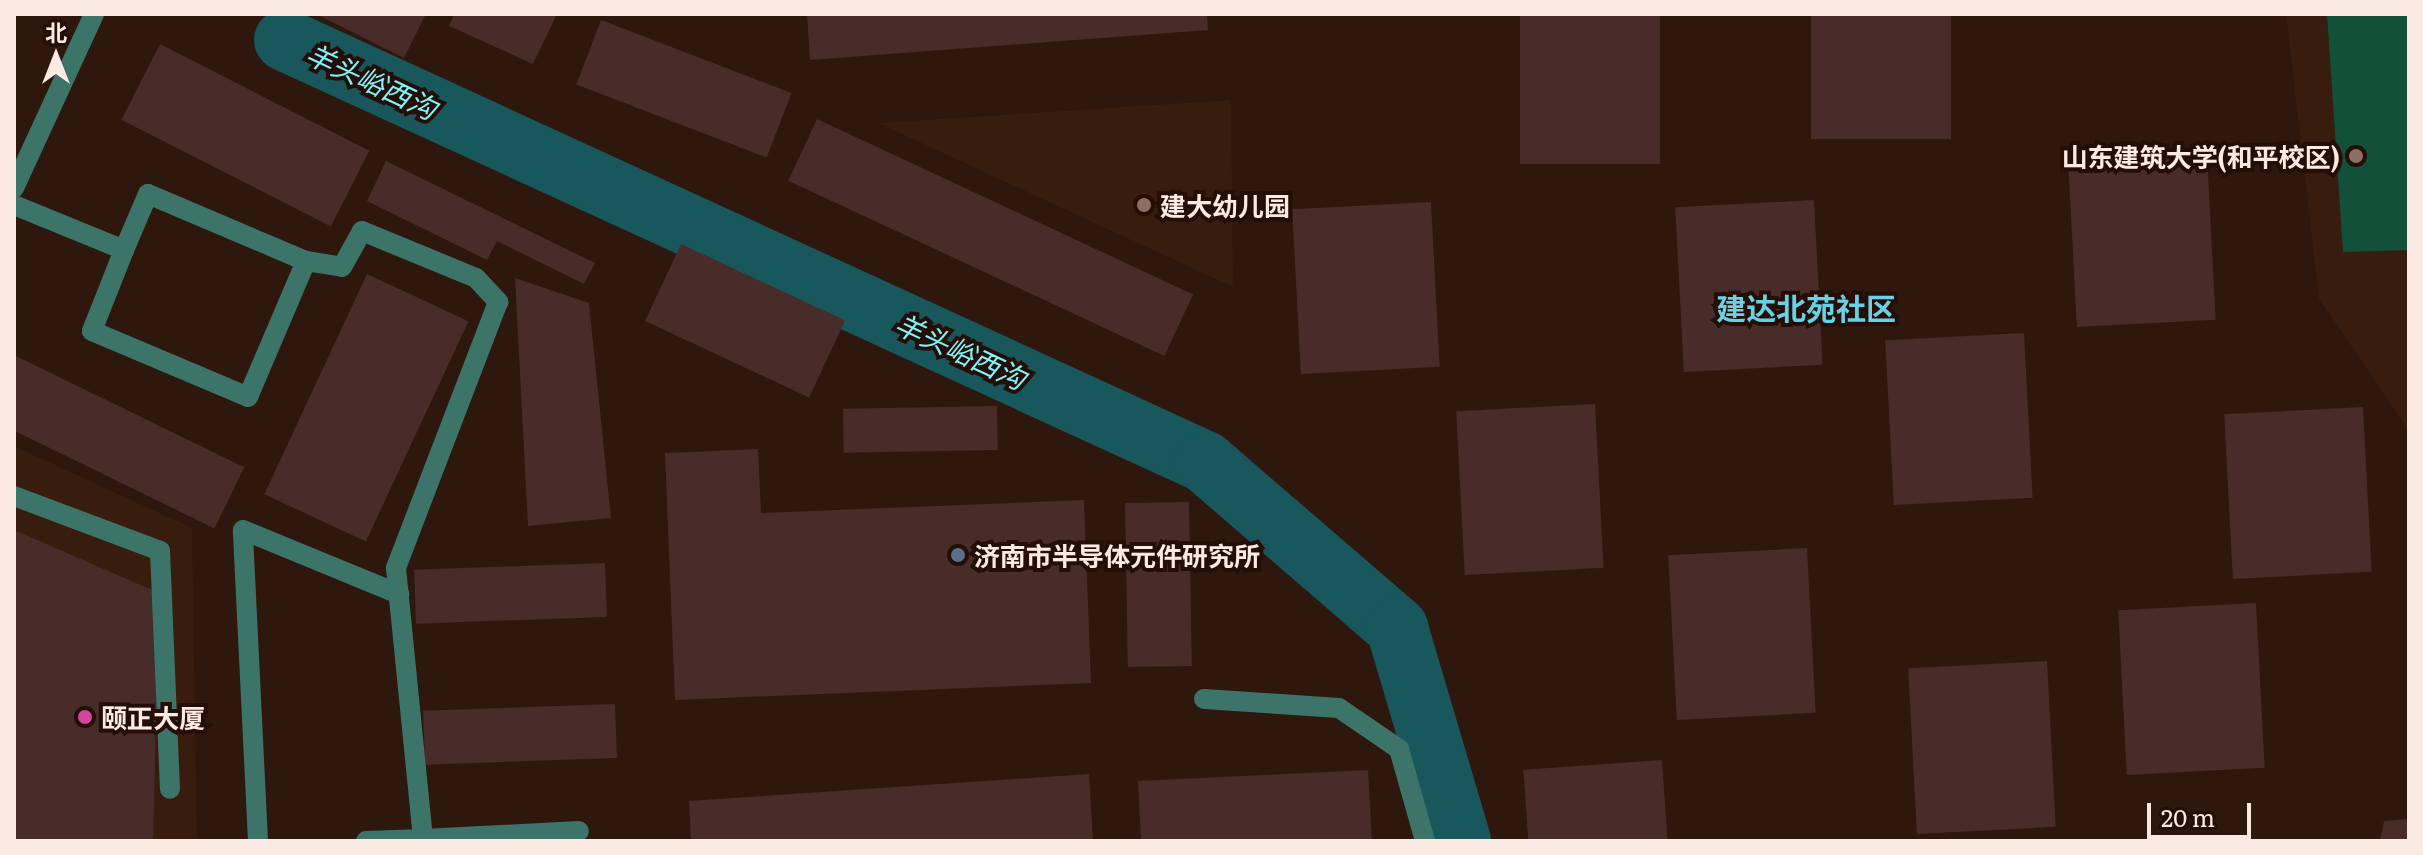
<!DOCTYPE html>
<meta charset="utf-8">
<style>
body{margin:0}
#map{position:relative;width:2423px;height:855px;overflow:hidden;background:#2e170d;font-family:Literata,"Noto Sans SC",serif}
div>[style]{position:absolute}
.built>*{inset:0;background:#381c0e}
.green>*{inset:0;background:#12503a}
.river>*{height:62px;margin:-31px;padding:0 31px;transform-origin:31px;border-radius:31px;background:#18575b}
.building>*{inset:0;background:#472c2a;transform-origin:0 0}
.minor>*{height:20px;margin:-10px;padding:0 10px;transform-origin:10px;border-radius:10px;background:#3c7469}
.tertiary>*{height:20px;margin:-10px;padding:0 10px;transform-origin:10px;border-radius:10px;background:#3c7469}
.dots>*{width:22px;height:22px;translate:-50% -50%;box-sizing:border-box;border:4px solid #240e05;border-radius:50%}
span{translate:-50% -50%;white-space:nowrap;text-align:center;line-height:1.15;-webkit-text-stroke:8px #240e05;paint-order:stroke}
.poi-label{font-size:26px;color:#faeae3;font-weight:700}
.right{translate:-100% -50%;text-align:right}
.left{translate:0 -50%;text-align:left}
.water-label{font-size:28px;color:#7ef4fc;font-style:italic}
.quarter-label{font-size:30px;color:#6ad0e6;font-weight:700}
.frame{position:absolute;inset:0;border:16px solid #faeae3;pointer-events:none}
.north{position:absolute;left:16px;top:16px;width:80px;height:80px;-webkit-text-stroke:6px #240e05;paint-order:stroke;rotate:0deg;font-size:22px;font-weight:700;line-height:32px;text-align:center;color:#faeae3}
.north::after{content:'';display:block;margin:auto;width:28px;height:36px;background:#faeae3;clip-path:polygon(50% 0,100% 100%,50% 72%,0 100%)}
.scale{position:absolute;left:2147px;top:803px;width:104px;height:36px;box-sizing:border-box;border:4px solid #faeae3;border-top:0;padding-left:10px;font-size:24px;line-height:28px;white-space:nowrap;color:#faeae3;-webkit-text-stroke:6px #240e05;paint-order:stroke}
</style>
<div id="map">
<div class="built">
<i style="clip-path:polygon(2286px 14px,2409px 14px,2409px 431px,2319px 299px)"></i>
<i style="clip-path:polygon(1231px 100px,1233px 287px,878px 123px)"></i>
<i style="clip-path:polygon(14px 446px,192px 528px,197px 841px,14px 841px)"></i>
</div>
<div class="green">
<i style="clip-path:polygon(2327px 14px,2409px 14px,2409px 250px,2343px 252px)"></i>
</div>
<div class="river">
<i style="left:285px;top:40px;width:1012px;rotate:24.64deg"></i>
<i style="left:1205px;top:462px;width:254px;rotate:40.8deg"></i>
<i style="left:1397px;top:628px;width:222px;rotate:73.5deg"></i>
</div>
<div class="building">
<i style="clip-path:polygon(316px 14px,426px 14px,404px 58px)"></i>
<i style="clip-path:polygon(454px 14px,557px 14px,533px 64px,449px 26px)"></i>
<i style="clip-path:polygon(807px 14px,1207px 14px,1208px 30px,810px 60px)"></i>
<i style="left:1520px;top:14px;width:140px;height:150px"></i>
<i style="left:1811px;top:14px;width:140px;height:125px"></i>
<i style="left:601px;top:20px;width:204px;height:69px;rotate:21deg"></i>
<i style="left:160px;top:44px;width:235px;height:85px;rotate:27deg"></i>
<i style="left:817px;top:119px;width:415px;height:68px;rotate:25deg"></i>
<i style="left:2207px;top:155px;width:165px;height:139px;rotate:87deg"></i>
<i style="clip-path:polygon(386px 161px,595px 263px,584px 284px,497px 241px,487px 260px,367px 201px)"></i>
<i style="left:1814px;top:200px;width:165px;height:139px;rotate:87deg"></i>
<i style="left:1431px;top:202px;width:165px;height:139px;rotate:87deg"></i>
<i style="left:681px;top:244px;width:181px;height:85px;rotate:25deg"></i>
<i style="left:367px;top:274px;width:112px;height:243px;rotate:25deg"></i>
<i style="clip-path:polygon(515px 278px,589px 303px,611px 518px,528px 526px)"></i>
<i style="left:2024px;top:333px;width:165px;height:139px;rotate:87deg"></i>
<i style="left:16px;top:356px;width:254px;height:68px;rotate:26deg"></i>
<i style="left:1595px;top:404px;width:164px;height:139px;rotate:87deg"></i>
<i style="left:997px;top:406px;width:44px;height:154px;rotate:89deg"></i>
<i style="left:2363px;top:407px;width:165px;height:139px;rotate:87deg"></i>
<i style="clip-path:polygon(758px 449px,761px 513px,1084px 500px,1091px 683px,675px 700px,665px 453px)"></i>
<i style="left:1189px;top:502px;width:164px;height:64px;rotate:89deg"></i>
<i style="clip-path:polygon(14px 530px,159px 593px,153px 841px,14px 841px)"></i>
<i style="left:1807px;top:548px;width:165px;height:139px;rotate:87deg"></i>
<i style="left:605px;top:563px;width:54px;height:191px;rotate:88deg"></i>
<i style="left:2256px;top:603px;width:165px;height:138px;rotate:87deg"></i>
<i style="left:2047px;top:661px;width:166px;height:139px;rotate:87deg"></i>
<i style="left:615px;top:704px;width:54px;height:192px;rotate:88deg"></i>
<i style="left:1662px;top:760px;width:81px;height:139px;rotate:86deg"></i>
<i style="clip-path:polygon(1368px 770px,1372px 841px,1141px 841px,1138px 781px)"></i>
<i style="clip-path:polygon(1089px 774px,1093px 841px,691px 841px,689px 801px)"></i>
<i style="clip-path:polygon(2409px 819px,2409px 841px,2380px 841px,2384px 821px)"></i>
</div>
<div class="minor">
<i style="left:14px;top:205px;width:119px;rotate:22.2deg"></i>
<i style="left:124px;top:250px;width:61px;rotate:-66.8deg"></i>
<i style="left:148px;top:194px;width:172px;rotate:23deg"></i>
<i style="left:306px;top:261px;width:36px;rotate:9deg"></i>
<i style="left:342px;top:267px;width:41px;rotate:-60.9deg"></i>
<i style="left:362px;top:231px;width:123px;rotate:22.4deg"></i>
<i style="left:476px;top:278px;width:33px;rotate:47deg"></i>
<i style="left:498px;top:302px;width:285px;rotate:111deg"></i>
<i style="left:396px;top:568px;width:272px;rotate:84.3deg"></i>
<i style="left:423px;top:839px;width:156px;rotate:-2.9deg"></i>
<i style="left:124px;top:250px;width:87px;rotate:111.6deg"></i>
<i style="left:92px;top:331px;width:169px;rotate:22.9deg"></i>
<i style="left:248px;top:397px;width:148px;rotate:-66.9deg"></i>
<i style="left:14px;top:496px;width:156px;rotate:20.6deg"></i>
<i style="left:160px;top:551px;width:238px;rotate:87.6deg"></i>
<i style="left:1204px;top:699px;width:135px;rotate:3.8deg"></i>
<i style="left:1339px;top:708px;width:73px;rotate:34.3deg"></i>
<i style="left:1399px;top:749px;width:96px;rotate:74.2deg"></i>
<i style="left:258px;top:841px;width:311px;rotate:-92.8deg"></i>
<i style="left:243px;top:530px;width:169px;rotate:22.3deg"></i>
<i style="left:366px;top:841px;width:57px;rotate:-2deg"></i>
</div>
<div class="tertiary">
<i style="left:14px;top:188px;width:192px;rotate:-65.3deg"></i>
</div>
<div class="dots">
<i style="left:2356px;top:156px;background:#8d6e63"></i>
<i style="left:1144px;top:205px;background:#8d6e63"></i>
<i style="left:958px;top:555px;background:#5c6f8a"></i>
<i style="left:85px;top:717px;background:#d1479c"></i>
</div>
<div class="poi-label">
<span class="right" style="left:2340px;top:156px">山东建筑大学(和平校区)</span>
<span class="left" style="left:1160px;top:205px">建大幼儿园</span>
<span class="left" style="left:974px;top:555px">济南市半导体元件研究所</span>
<span class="left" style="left:101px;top:717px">颐正大厦</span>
</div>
<div class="water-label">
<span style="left:372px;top:80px;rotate:25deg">羊头峪西沟</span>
<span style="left:961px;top:350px;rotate:25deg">羊头峪西沟</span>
</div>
<div class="quarter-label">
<span style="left:1806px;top:307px">建达北苑社区</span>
</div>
<div class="frame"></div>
<div class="north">北</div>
<div class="scale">20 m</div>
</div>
